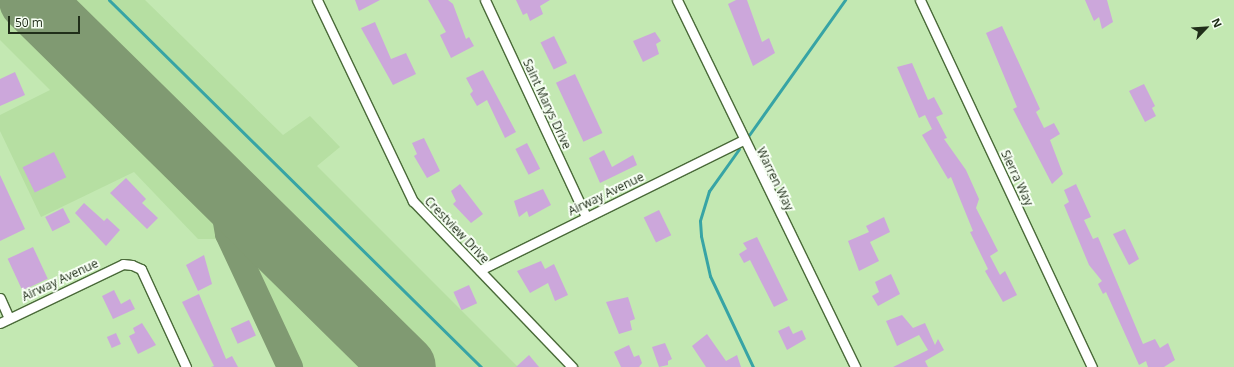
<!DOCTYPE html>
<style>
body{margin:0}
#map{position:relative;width:1234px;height:367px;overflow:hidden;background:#c3e8b2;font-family:"Open Sans",sans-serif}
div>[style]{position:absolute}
.built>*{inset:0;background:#b6dfa2}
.stream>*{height:3px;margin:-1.5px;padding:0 1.5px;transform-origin:1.5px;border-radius:1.5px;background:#37a4a5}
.taxiway>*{height:26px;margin:-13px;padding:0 13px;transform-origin:13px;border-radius:13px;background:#809a72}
.runway>*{height:64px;margin:-32px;padding:0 32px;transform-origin:32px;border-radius:32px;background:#809a72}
.building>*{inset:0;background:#cca7db;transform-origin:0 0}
.roads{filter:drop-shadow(1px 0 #4a6a39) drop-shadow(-1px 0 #4a6a39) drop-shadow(0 1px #4a6a39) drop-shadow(0 -1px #4a6a39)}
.street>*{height:9px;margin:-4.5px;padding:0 4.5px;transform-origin:4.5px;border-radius:4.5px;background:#fff}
span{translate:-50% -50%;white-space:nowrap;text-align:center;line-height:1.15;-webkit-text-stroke:4px #f7fff4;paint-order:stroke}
.street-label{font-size:12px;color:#202e19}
.north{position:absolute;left:1186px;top:8px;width:40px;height:40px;-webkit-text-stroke:3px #f7fff4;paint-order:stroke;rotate:65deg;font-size:11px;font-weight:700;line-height:16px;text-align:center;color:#202e19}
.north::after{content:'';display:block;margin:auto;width:14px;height:18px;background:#202e19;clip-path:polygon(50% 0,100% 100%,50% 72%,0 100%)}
.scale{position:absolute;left:8px;top:16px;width:72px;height:18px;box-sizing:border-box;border:2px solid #202e19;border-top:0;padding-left:5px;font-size:12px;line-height:14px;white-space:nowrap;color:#202e19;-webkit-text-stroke:3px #f7fff4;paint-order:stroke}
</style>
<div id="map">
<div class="built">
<i style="clip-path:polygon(0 0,145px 0,283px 135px,310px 116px,340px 147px,317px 166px,518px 367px,285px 367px,226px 239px,198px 239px,134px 172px,41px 217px,0 131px,0 115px,50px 90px,0 40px)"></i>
</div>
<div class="stream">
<i style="left:109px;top:0;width:523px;rotate:44.61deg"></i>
<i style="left:749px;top:135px;width:166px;rotate:-54.6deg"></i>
<i style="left:739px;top:149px;width:52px;rotate:125.5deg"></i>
<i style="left:709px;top:191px;width:31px;rotate:107deg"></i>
<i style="left:700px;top:221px;width:15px;rotate:86deg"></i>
<i style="left:701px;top:236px;width:41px;rotate:77.3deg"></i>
<i style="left:710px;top:276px;width:101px;rotate:64.7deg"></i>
</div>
<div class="taxiway">
<i style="left:234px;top:200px;width:15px;rotate:132deg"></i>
<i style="left:224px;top:211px;width:23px;rotate:80deg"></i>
<i style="left:228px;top:234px;width:147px;rotate:65deg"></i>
</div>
<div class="runway">
<i style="left:31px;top:0;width:523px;rotate:44.54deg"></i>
</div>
<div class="building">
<i style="clip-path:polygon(355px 0,380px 0,359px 11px)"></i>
<i style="clip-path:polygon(428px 0,448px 0,453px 4px,466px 39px,469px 37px,474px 46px,451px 58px,440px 35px,446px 32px)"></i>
<i style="clip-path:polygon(516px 0,550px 0,540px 6px,543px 14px,530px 21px,527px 13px,523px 15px)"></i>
<i style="clip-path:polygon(736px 0,747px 0,762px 42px,769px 38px,775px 53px,753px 66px,728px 4px)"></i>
<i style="clip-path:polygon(1085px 0,1107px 0,1113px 22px,1102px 29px,1099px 17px,1094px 21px)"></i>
<i style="clip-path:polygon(375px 22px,391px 59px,406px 53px,416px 74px,393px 85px,361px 28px)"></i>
<i style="clip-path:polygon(1002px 26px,1040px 109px,1036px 112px,1044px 128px,1054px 123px,1060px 134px,1050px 140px,1063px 174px,1052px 184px,1013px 109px,1017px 107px,986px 33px)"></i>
<i style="clip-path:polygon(655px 32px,661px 41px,656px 44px,659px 54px,643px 62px,633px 41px)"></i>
<i style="left:554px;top:36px;width:30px;height:15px;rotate:64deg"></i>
<i style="clip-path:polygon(912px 63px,928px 100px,934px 97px,943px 114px,936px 117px,947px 138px,944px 139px,966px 170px,979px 199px,976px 208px,998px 251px,990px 256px,1000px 275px,1005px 271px,1017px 295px,1003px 302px,985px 271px,988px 269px,970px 232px,973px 231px,951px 177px,948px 179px,922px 135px,932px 129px,925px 115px,919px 118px,897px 67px)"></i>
<i style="clip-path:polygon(483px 70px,516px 132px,505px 138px,487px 100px,477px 106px,470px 94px,473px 91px,466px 78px)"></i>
<i style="clip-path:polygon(15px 72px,25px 95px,0 106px,0 79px)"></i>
<i style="left:575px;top:74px;width:65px;height:21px;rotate:65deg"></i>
<i style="clip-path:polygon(1144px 84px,1155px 106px,1152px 108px,1156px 116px,1145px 122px,1129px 91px)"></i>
<i style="clip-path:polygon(424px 138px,440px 171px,427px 178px,414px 156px,417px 154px,412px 143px)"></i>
<i style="left:527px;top:143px;width:29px;height:13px;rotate:63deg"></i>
<i style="clip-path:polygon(604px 150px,612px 167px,633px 155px,637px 165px,600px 183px,589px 158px)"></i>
<i style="left:54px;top:152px;width:28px;height:35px;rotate:64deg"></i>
<i style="clip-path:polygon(0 175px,25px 229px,0 241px)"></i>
<i style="clip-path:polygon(126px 178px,146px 199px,142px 203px,158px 218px,147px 229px,110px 193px)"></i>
<i style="clip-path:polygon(460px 184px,483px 214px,471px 223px,453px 204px,456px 201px,451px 191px)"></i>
<i style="clip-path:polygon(1076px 184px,1091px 217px,1084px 220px,1093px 239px,1098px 237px,1143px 344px,1155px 339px,1160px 348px,1168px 343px,1175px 360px,1164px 367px,1148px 367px,1146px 361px,1139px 365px,1106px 292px,1103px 294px,1098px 284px,1102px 281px,1089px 265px,1064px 205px,1069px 202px,1064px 190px)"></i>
<i style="clip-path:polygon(543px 189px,551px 205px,529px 217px,527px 211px,519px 217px,514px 201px)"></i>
<i style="clip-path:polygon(84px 203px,104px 221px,107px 218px,120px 230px,106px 246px,75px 213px)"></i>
<i style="left:63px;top:208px;width:16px;height:20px;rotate:63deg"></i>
<i style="left:659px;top:210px;width:28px;height:17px;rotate:64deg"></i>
<i style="clip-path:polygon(884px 217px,890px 232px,870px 242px,879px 261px,859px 271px,848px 241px,869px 232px,866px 226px)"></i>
<i style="clip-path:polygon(1125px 229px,1139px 259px,1129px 265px,1113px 234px)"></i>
<i style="clip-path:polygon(757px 237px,788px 300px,774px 307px,750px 260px,744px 263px,739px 254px,747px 249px,743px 243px)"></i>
<i style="left:33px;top:247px;width:35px;height:28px;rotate:65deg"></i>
<i style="clip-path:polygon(204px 255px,212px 284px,198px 291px,186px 265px)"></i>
<i style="clip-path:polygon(541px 261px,545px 269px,554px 264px,568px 295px,555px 301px,548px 283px,530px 293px,517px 271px)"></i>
<i style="clip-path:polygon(891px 274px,900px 294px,878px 306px,872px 296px,879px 292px,875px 282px)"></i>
<i style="left:469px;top:285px;width:20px;height:17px;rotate:66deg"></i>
<i style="clip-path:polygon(114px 290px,121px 304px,130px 299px,135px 309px,113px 319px,102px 296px)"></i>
<i style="clip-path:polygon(199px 294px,226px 359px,232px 356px,238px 367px,211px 367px,214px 366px,182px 302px)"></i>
<i style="clip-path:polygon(628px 297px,635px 319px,630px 321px,632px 330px,619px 334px,606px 302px)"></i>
<i style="clip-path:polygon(902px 315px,913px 328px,925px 323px,935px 345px,938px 339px,944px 350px,925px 361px,928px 367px,893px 367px,928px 350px,919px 335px,897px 346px,886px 321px)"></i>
<i style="left:249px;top:320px;width:17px;height:20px;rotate:66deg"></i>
<i style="clip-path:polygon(142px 323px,156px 345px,138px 354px,129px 336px,135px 333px,133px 328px)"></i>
<i style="clip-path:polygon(789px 326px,793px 334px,802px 330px,806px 339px,787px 350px,778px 331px)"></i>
<i style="left:116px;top:333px;width:12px;height:10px;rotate:66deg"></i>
<i style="clip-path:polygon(707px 334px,726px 361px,737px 355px,741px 367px,706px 367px,692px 346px)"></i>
<i style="clip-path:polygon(665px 343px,672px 359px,668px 361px,668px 365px,659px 367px,652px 347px)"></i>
<i style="clip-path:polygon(629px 345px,634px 357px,639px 355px,642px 363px,639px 367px,621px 367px,614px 352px)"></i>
<i style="clip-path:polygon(529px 355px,539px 367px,516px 367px)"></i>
</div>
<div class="roads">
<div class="street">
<i style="left:317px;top:0;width:223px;rotate:64.5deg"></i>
<i style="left:413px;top:201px;width:230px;rotate:46.2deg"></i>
<i style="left:485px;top:0;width:239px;rotate:65deg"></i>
<i style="left:677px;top:0;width:408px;rotate:64.1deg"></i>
<i style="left:920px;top:0;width:405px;rotate:64.9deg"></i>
<i style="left:480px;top:270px;width:293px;rotate:-26.3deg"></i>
<i style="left:0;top:298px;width:22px;rotate:66deg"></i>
<i style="left:0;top:323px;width:136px;rotate:-25.6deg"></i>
<i style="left:123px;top:264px;width:9px;rotate:6deg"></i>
<i style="left:132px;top:265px;width:10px;rotate:24deg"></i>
<i style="left:141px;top:269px;width:108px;rotate:65.3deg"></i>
</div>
</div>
<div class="street-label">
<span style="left:547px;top:104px;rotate:65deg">Saint Marys Drive</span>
<span style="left:1017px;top:178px;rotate:65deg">Sierra Way</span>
<span style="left:775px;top:179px;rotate:64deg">Warren Way</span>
<span style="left:606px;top:194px;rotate:-26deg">Airway Avenue</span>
<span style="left:457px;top:230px;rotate:46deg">Crestview Drive</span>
<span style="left:60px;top:280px;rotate:-25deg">Airway Avenue</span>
</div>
<div class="north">N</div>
<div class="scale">50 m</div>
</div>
